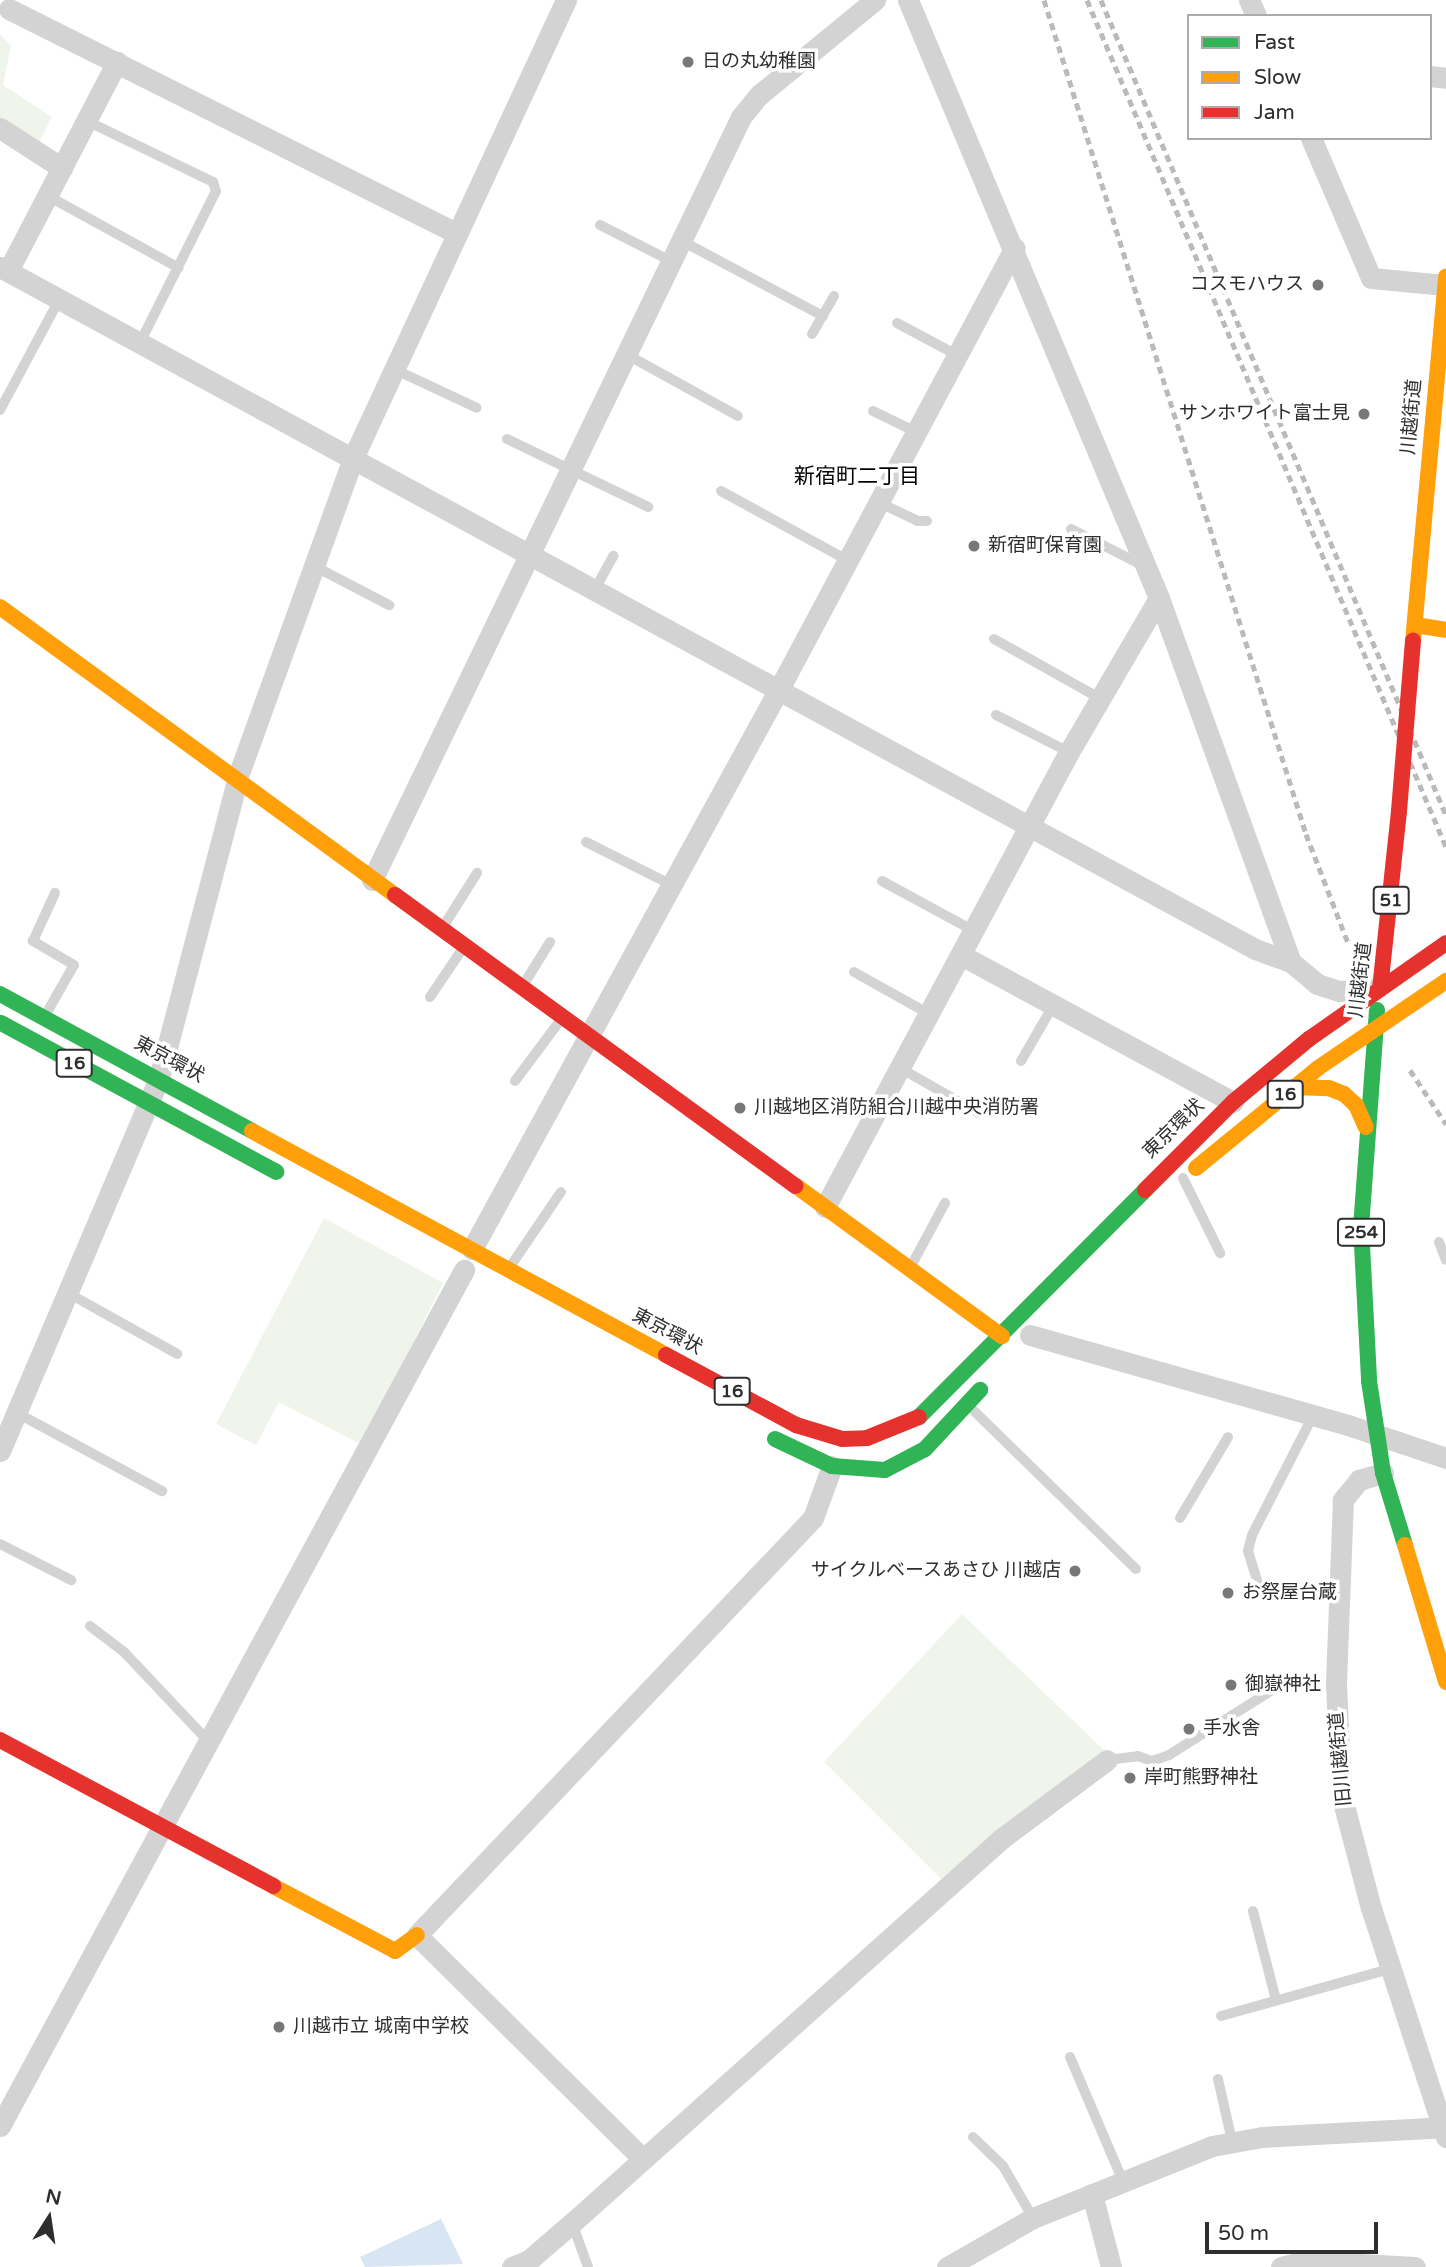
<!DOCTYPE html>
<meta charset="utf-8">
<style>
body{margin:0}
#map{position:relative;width:1446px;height:2267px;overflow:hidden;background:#fff;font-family:"Varela Round","Noto Sans JP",sans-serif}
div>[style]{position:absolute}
.green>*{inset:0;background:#f0f5eb}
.water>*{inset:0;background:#d7e6f2}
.lane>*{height:10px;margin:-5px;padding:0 5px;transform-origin:5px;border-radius:5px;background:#d3d3d3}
.street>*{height:21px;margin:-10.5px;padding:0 10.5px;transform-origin:10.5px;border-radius:10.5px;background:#d3d3d3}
.fast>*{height:16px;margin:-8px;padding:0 8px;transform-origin:8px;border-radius:8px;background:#30b455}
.slow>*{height:16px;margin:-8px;padding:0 8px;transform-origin:8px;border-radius:8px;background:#ff9f0a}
.jam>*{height:16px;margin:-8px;padding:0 8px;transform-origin:8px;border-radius:8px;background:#e5322d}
.rail>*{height:5px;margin-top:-2.5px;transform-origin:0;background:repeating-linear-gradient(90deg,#bababa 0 7px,transparent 0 12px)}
.jam-bridge>*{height:16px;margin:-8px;padding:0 8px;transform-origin:8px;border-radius:8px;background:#e5322d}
.dots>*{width:19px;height:19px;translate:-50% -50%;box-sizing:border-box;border:4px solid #fff;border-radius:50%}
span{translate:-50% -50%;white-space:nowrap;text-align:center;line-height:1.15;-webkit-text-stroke:7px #fff;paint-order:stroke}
.shield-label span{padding:2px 5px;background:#fff;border:2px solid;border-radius:5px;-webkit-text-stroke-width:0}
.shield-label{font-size:18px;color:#2e2e2e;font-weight:700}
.poi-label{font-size:19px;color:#2e2e2e}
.left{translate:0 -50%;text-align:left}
.right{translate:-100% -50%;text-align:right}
.street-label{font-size:19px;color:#2e2e2e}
.neighbourhood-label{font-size:21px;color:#000}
.legend{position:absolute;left:1187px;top:14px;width:245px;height:126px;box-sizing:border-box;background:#fff;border:2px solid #ababab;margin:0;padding:9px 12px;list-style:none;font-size:21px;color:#2e2e2e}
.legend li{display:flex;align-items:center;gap:14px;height:35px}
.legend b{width:35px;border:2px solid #ababab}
.north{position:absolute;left:14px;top:2183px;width:70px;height:70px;-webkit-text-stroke:5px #fff;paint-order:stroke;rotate:12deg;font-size:19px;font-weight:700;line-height:28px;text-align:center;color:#2e2e2e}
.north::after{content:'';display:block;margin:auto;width:24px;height:32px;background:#2e2e2e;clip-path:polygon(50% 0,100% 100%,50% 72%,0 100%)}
.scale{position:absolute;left:1205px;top:2222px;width:173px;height:32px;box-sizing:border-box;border:4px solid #2e2e2e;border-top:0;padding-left:9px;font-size:21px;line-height:24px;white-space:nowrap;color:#2e2e2e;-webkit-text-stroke:5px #fff;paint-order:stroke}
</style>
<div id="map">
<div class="green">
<i style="clip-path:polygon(0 34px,11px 46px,3px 85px,52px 117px,38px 145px,0 121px)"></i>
<i style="clip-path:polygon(324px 1218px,443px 1283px,362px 1445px,279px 1402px,256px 1445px,216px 1424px)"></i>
<i style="clip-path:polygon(962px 1614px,1104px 1750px,996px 1833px,944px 1882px,824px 1762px)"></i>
</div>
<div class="water">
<i style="clip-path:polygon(441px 2219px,463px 2264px,365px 2267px,360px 2257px)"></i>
</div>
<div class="lane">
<i style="left:87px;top:121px;width:140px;rotate:25.8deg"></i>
<i style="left:213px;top:182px;width:9px;rotate:72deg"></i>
<i style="left:216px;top:191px;width:172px;rotate:116.6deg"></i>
<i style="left:48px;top:196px;width:149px;rotate:28.8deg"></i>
<i style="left:600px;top:225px;width:77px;rotate:26.9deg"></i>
<i style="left:680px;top:240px;width:162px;rotate:28deg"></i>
<i style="left:897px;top:323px;width:68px;rotate:28.1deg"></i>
<i style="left:812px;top:334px;width:44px;rotate:-59.9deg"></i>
<i style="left:624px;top:353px;width:130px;rotate:28.9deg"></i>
<i style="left:396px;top:370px;width:89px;rotate:25.1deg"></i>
<i style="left:0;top:410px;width:125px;rotate:-61.8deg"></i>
<i style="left:873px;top:411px;width:48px;rotate:26deg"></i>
<i style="left:507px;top:439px;width:157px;rotate:25.7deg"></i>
<i style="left:721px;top:491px;width:144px;rotate:28.7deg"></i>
<i style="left:878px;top:502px;width:44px;rotate:25.4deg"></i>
<i style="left:918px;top:521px;width:9px"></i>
<i style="left:1071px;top:529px;width:82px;rotate:26.9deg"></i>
<i style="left:314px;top:566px;width:85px;rotate:27.5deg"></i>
<i style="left:595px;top:589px;width:38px;rotate:-61deg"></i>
<i style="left:994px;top:639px;width:123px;rotate:29.3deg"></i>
<i style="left:996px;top:715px;width:82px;rotate:26.9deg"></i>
<i style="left:586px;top:842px;width:96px;rotate:26.6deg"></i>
<i style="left:882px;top:881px;width:105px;rotate:28.5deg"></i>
<i style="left:443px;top:927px;width:64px;rotate:-57.8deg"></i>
<i style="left:854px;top:972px;width:86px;rotate:29.2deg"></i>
<i style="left:522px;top:987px;width:53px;rotate:-58.1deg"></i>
<i style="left:430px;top:997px;width:59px;rotate:-56deg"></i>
<i style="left:46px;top:1014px;width:56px;rotate:-60.3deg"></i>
<i style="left:74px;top:965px;width:48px;rotate:-149.7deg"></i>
<i style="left:33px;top:941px;width:53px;rotate:-65.4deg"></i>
<i style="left:1021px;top:1061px;width:66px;rotate:-59.9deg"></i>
<i style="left:900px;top:1068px;width:91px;rotate:29.7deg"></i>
<i style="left:515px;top:1081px;width:79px;rotate:-53.3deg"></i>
<i style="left:1183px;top:1178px;width:84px;rotate:63.7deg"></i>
<i style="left:1439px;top:1242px;width:19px;rotate:69deg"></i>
<i style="left:512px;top:1264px;width:87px;rotate:-55.8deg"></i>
<i style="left:910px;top:1268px;width:74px;rotate:-61.7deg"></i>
<i style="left:68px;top:1293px;width:125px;rotate:29.2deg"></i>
<i style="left:972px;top:1409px;width:229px;rotate:44.3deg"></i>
<i style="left:17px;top:1413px;width:165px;rotate:28.3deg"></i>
<i style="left:1180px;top:1518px;width:94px;rotate:-59.3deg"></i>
<i style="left:0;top:1544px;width:80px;rotate:26.9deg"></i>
<i style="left:1261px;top:1593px;width:44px;rotate:-107.2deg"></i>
<i style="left:1248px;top:1551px;width:16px;rotate:-76deg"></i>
<i style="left:1252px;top:1535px;width:134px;rotate:-62.9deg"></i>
<i style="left:90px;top:1626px;width:43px;rotate:37.4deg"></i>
<i style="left:124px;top:1652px;width:124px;rotate:46.6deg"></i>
<i style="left:1107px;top:1760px;width:31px;rotate:-7deg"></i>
<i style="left:1138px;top:1756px;width:15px;rotate:20deg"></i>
<i style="left:1152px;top:1761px;width:18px;rotate:-19deg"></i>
<i style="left:1169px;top:1755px;width:131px;rotate:-32.2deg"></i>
<i style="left:1253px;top:1911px;width:92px;rotate:75.5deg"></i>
<i style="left:1221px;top:2016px;width:179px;rotate:-15.6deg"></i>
<i style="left:1070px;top:2057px;width:135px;rotate:66.9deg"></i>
<i style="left:1218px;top:2079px;width:64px;rotate:77.3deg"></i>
<i style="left:973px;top:2137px;width:42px;rotate:44deg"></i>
<i style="left:1003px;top:2166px;width:60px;rotate:60deg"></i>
<i style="left:572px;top:2223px;width:47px;rotate:70deg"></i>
</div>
<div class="street">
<i style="left:908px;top:0;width:649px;rotate:67.23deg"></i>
<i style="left:1159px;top:598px;width:387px;rotate:70.1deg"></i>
<i style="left:1249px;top:0;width:17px;rotate:66deg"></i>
<i style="left:9px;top:9px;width:500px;rotate:26.6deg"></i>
<i style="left:1430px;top:76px;width:16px;rotate:7deg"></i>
<i style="left:0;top:128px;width:74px;rotate:32.8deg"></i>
<i style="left:1311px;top:138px;width:152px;rotate:66.8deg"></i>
<i style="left:1371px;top:278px;width:74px;rotate:5.4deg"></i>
<i style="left:0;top:267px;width:1428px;rotate:28.52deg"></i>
<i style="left:1255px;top:949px;width:38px;rotate:20deg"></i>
<i style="left:1291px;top:962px;width:34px;rotate:40deg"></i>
<i style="left:1317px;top:984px;width:23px;rotate:18deg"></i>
<i style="left:1339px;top:991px;width:35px;rotate:-3deg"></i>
<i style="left:8px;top:271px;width:236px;rotate:-62.5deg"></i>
<i style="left:372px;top:880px;width:848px;rotate:-64.19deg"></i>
<i style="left:741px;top:117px;width:28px;rotate:-51deg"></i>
<i style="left:759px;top:95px;width:150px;rotate:-39.3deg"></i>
<i style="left:961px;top:955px;width:309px;rotate:28.4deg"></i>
<i style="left:825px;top:1207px;width:516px;rotate:-61.8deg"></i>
<i style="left:1069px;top:752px;width:178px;rotate:-59.7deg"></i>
<i style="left:472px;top:1249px;width:639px;rotate:-61.27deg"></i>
<i style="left:779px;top:689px;width:500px;rotate:-61.9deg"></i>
<i style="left:1030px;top:1335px;width:330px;rotate:15.8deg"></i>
<i style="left:1348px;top:1425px;width:103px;rotate:18.6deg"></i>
<i style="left:0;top:1451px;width:405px;rotate:-66.9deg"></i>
<i style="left:159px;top:1078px;width:312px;rotate:-75.3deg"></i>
<i style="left:238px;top:776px;width:338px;rotate:-70.1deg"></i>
<i style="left:353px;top:458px;width:505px;rotate:-65.06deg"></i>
<i style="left:1383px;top:1473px;width:25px;rotate:164deg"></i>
<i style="left:1359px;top:1480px;width:26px;rotate:129deg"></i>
<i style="left:1343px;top:1500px;width:184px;rotate:92.2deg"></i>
<i style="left:1336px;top:1684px;width:110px;rotate:87.4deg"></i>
<i style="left:1341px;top:1794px;width:118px;rotate:75.3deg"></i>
<i style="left:1371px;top:1908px;width:241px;rotate:71.9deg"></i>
<i style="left:0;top:2126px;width:974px;rotate:-61.54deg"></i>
<i style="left:641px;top:2157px;width:315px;rotate:-135.3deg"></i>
<i style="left:417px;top:1935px;width:575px;rotate:-46.48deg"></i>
<i style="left:813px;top:1518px;width:55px;rotate:-69.9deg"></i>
<i style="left:1092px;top:2194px;width:75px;rotate:75.4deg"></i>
<i style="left:512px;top:2267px;width:18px;rotate:-22deg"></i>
<i style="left:529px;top:2260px;width:57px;rotate:-40.7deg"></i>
<i style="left:572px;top:2223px;width:576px;rotate:-41.83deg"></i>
<i style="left:1001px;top:1839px;width:132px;rotate:-36.7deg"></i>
<i style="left:947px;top:2267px;width:99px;rotate:-29.7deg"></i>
<i style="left:1033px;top:2218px;width:193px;rotate:-21.9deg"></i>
<i style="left:1212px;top:2146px;width:51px;rotate:-10.2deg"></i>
<i style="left:1262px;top:2137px;width:182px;rotate:-3.1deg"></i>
<i style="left:1281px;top:2267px;width:25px;rotate:-14deg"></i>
<i style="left:1305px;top:2261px;width:110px;rotate:3.1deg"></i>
</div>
<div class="fast">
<i style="left:0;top:994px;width:287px;rotate:28.5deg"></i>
<i style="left:1377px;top:1010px;width:217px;rotate:94.2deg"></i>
<i style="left:1361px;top:1226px;width:155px;rotate:87deg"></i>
<i style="left:1369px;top:1381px;width:93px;rotate:81.3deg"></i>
<i style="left:1383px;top:1473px;width:75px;rotate:73deg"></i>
<i style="left:1px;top:1023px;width:313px;rotate:28.4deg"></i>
<i style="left:919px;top:1417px;width:320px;rotate:-45.1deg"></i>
<i style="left:775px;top:1439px;width:63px;rotate:25.3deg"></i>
<i style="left:832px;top:1466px;width:53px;rotate:4.3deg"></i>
<i style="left:885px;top:1470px;width:45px;rotate:-27.7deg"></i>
<i style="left:925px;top:1449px;width:81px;rotate:-47deg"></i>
</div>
<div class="slow">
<i style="left:0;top:607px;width:489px;rotate:36.1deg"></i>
<i style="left:1415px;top:625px;width:31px;rotate:9deg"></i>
<i style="left:1413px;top:641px;width:366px;rotate:-84.8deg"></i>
<i style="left:1294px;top:1087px;width:35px;rotate:2deg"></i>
<i style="left:1329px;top:1088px;width:16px;rotate:22deg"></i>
<i style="left:1344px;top:1094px;width:16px;rotate:43deg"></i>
<i style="left:1356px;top:1105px;width:24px;rotate:66deg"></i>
<i style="left:252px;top:1131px;width:471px;rotate:28.4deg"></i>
<i style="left:1196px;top:1168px;width:158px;rotate:-39.3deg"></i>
<i style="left:1318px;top:1068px;width:155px;rotate:-34.2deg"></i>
<i style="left:796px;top:1186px;width:255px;rotate:36.1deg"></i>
<i style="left:1405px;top:1545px;width:143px;rotate:73.3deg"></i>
<i style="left:273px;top:1886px;width:138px;rotate:28deg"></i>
<i style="left:395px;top:1951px;width:27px;rotate:-36deg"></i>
</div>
<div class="jam">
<i style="left:395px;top:895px;width:495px;rotate:36deg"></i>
<i style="left:1380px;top:989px;width:179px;rotate:-83.9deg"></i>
<i style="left:1145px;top:1190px;width:124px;rotate:-45deg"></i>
<i style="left:1233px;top:1102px;width:99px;rotate:-39.7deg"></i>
<i style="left:1309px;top:1039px;width:167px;rotate:-35deg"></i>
<i style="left:666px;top:1355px;width:148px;rotate:28.3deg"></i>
<i style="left:796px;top:1425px;width:48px;rotate:16.9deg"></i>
<i style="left:842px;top:1439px;width:25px;rotate:-2deg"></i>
<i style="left:867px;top:1438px;width:56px;rotate:-22deg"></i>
<i style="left:0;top:1740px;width:310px;rotate:28.1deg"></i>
</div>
<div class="rail">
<i style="left:1044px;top:0;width:874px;rotate:72.56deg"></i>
<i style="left:1306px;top:834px;width:117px;rotate:68.9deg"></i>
<i style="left:1087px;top:0;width:920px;rotate:67.03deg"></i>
<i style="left:1101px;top:0;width:885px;rotate:67.06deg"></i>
<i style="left:1410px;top:1070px;width:65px;rotate:56.3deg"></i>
</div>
<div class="jam-bridge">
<i style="left:1399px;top:811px;width:171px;rotate:-85.3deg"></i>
</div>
<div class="dots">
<i style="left:688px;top:62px;background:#777"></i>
<i style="left:1318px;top:285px;background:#777"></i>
<i style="left:1364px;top:414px;background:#777"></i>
<i style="left:974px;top:546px;background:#777"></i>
<i style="left:740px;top:1108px;background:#777"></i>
<i style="left:1075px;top:1571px;background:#777"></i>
<i style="left:1228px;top:1593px;background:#777"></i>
<i style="left:1231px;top:1685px;background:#777"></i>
<i style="left:1189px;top:1729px;background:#777"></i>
<i style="left:1130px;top:1778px;background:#777"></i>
<i style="left:279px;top:2027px;background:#777"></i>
</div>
<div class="shield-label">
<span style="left:1391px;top:900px">51</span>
<span style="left:74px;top:1063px">16</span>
<span style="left:1285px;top:1094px">16</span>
<span style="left:1361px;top:1232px">254</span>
<span style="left:732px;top:1391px">16</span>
</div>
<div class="poi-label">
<span class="left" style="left:702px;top:62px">日の丸幼稚園</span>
<span class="right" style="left:1304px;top:285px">コスモハウス</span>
<span class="right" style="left:1350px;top:414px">サンホワイト富士見</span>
<span class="left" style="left:988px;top:546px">新宿町保育園</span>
<span class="left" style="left:754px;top:1108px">川越地区消防組合川越中央消防署</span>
<span class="right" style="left:1061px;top:1571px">サイクルベースあさひ 川越店</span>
<span class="left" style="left:1242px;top:1593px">お祭屋台蔵</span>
<span class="left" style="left:1245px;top:1685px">御嶽神社</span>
<span class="left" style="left:1203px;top:1729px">手水舎</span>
<span class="left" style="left:1144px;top:1778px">岸町熊野神社</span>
<span class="left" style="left:293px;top:2027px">川越市立 城南中学校</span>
</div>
<div class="street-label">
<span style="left:1412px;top:417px;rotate:-85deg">川越街道</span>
<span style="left:1361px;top:980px;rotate:-83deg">川越街道</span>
<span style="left:169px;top:1060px;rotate:28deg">東京環状</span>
<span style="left:1174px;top:1129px;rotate:-44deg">東京環状</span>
<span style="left:667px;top:1332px;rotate:28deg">東京環状</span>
<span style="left:1341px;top:1759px;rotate:-95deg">旧川越街道</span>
</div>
<div class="neighbourhood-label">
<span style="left:857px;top:477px">新宿町二丁目</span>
</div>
<ul class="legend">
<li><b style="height:9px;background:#30b455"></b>Fast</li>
<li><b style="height:9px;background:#ff9f0a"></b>Slow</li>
<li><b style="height:9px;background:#e5322d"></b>Jam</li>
</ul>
<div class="north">N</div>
<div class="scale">50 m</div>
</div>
